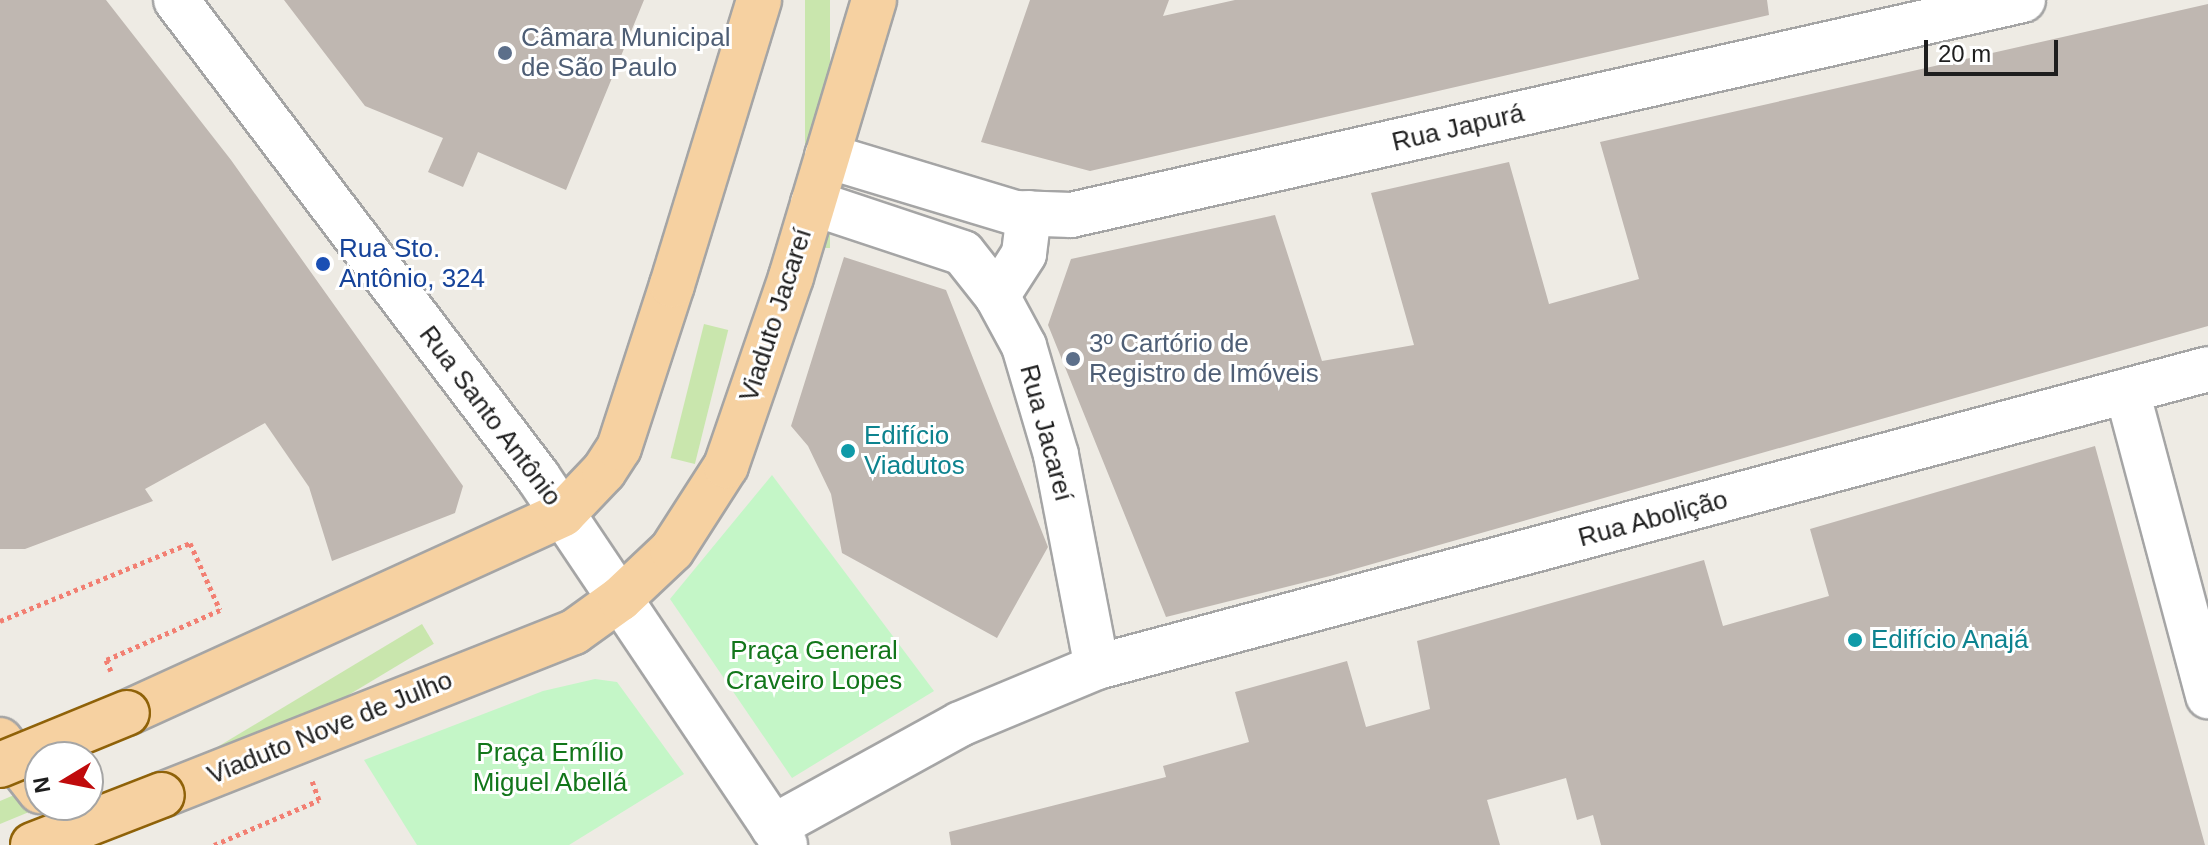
<!DOCTYPE html>
<meta charset="utf-8">
<style>
body{margin:0}
#map{position:relative;width:2208px;height:845px;overflow:hidden;background:#eeebe4;font-family:Helvetica,sans-serif}
div>[style]{position:absolute}
.grass>*{inset:0;background:#c9e6ad;transform-origin:0 0}
.park>*{inset:0;background:#c4f6c7}
.building>*{inset:0;background:#bfb7b1}
.path>*{height:5px;margin-top:-2.5px;transform-origin:0;background:repeating-linear-gradient(90deg,#f27f72 0 4px,transparent 0 8px)}
.roads{filter:drop-shadow(2px 0 #a5a5a5) drop-shadow(-2px 0 #a5a5a5) drop-shadow(0 2px #a5a5a5) drop-shadow(0 -2px #a5a5a5)}
.minor>*{height:44px;margin:-22px;padding:0 22px;transform-origin:22px;border-radius:22px;background:#fff}
.major>*{height:44px;margin:-22px;padding:0 22px;transform-origin:22px;border-radius:22px;background:#f6d1a1}
.bridges{filter:drop-shadow(2px 0 #8f6209) drop-shadow(-2px 0 #8f6209) drop-shadow(0 2px #8f6209) drop-shadow(0 -2px #8f6209)}
.major-bridge>*{height:44px;margin:-22px;padding:0 22px;transform-origin:22px;border-radius:22px;background:#f6d1a1}
.dots>*{width:22px;height:22px;translate:-50% -50%;box-sizing:border-box;border:4px solid #fff;border-radius:50%}
span{translate:-50% -50%;white-space:nowrap;text-align:center;line-height:1.15;-webkit-text-stroke:6px #fff;paint-order:stroke}
.service-label{font-size:26px;color:#4e5e75}
.left{translate:0 -50%;text-align:left}
.street-label{font-size:26px;color:#1e1e1e}
.transit-label{font-size:26px;color:#164399}
.culture-label{font-size:26px;color:#0d838f}
.park-label{font-size:26px;color:#12761a}
.north{position:absolute;left:24px;top:741px;width:80px;height:80px;box-sizing:border-box;background:#fff;border:2px solid #a5a5a5;border-radius:50%;rotate:260deg;font-size:22px;font-weight:700;line-height:32px;text-align:center;color:#1e1e1e}
.north::after{content:'';display:block;margin:auto;width:28px;height:36px;background:#c00b0c;clip-path:polygon(50% 0,100% 100%,50% 72%,0 100%)}
.scale{position:absolute;left:1924px;top:40px;width:134px;height:36px;box-sizing:border-box;border:4px solid #1e1e1e;border-top:0;padding-left:10px;font-size:24px;line-height:28px;white-space:nowrap;color:#1e1e1e;-webkit-text-stroke:6px #fff;paint-order:stroke}
</style>
<div id="map">
<div class="grass">
<i style="left:805px;top:0;width:25px;height:248px"></i>
<i style="left:704px;top:324px;width:25px;height:138px;rotate:14deg"></i>
<i style="left:422px;top:624px;width:23px;height:362px;rotate:59deg"></i>
<i style="clip-path:polygon(40px 784px,46px 805px,0 824px,0 801px)"></i>
</div>
<div class="park">
<i style="clip-path:polygon(772px 475px,934px 691px,792px 778px,670px 599px)"></i>
<i style="clip-path:polygon(595px 679px,617px 682px,684px 774px,569px 845px,417px 845px,364px 760px,543px 691px)"></i>
</div>
<div class="building">
<i style="clip-path:polygon(0 0,106px 0,231px 160px,463px 486px,455px 513px,332px 561px,309px 487px,265px 423px,145px 489px,153px 501px,25px 549px,0 549px)"></i>
<i style="clip-path:polygon(284px 0,644px 0,566px 190px,478px 152px,463px 187px,428px 172px,443px 138px,365px 106px)"></i>
<i style="clip-path:polygon(1030px 0,1169px 0,1163px 16px,1235px 0,1767px 0,1769px 15px,1090px 171px,981px 142px)"></i>
<i style="clip-path:polygon(2208px 4px,2208px 326px,1330px 576px,1166px 617px,1048px 325px,1071px 259px,1275px 215px,1322px 361px,1414px 345px,1371px 193px,1509px 162px,1549px 304px,1639px 279px,1600px 142px)"></i>
<i style="clip-path:polygon(844px 257px,946px 290px,1048px 547px,997px 638px,842px 553px,831px 494px,808px 446px,791px 426px)"></i>
<i style="clip-path:polygon(2095px 446px,2205px 845px,1601px 845px,1593px 815px,1577px 820px,1566px 778px,1487px 800px,1500px 845px,951px 845px,949px 832px,1166px 777px,1163px 766px,1249px 742px,1235px 692px,1304px 673px,1347px 661px,1366px 727px,1430px 709px,1417px 641px,1704px 560px,1723px 626px,1829px 596px,1810px 529px)"></i>
</div>
<div class="path">
<i style="left:0;top:621px;width:205px;rotate:-22.3deg"></i>
<i style="left:190px;top:543px;width:73px;rotate:65.9deg"></i>
<i style="left:220px;top:610px;width:124px;rotate:156.3deg"></i>
<i style="left:106px;top:660px;width:12px;rotate:66deg"></i>
<i style="left:214px;top:845px;width:114px;rotate:-23.2deg"></i>
<i style="left:319px;top:800px;width:20px;rotate:-110deg"></i>
</div>
<div class="roads">
<div class="minor">
<i style="left:176px;top:0;width:599px;rotate:52.8deg"></i>
<i style="left:538px;top:477px;width:443px;rotate:56.1deg"></i>
<i style="left:827px;top:156px;width:197px;rotate:16.8deg"></i>
<i style="left:1016px;top:213px;width:55px;rotate:2.1deg"></i>
<i style="left:1071px;top:215px;width:976px;rotate:-12.73deg"></i>
<i style="left:813px;top:203px;width:158px;rotate:18.4deg"></i>
<i style="left:963px;top:253px;width:55px;rotate:51.7deg"></i>
<i style="left:1029px;top:213px;width:41px;rotate:97deg"></i>
<i style="left:1024px;top:254px;width:50px;rotate:122.7deg"></i>
<i style="left:997px;top:296px;width:57px;rotate:61.6deg"></i>
<i style="left:1024px;top:346px;width:114px;rotate:73.6deg"></i>
<i style="left:1056px;top:455px;width:216px;rotate:79.1deg"></i>
<i style="left:2127px;top:391px;width:316px;rotate:75.1deg"></i>
<i style="left:773px;top:827px;width:213px;rotate:-28.8deg"></i>
<i style="left:960px;top:724px;width:148px;rotate:-22.6deg"></i>
<i style="left:1097px;top:667px;width:1150px;rotate:-15.01deg"></i>
</div>
<div class="major">
<i style="left:127px;top:713px;width:479px;rotate:-24.5deg"></i>
<i style="left:563px;top:514px;width:59px;rotate:-46.4deg"></i>
<i style="left:604px;top:471px;width:27px;rotate:-57deg"></i>
<i style="left:619px;top:448px;width:171px;rotate:-72deg"></i>
<i style="left:672px;top:285px;width:298px;rotate:-73deg"></i>
<i style="left:0;top:740px;width:65px;rotate:51.9deg"></i>
<i style="left:162px;top:795px;width:443px;rotate:-21.6deg"></i>
<i style="left:574px;top:632px;width:57px;rotate:-35.7deg"></i>
<i style="left:620px;top:599px;width:71px;rotate:-43.3deg"></i>
<i style="left:672px;top:550px;width:100px;rotate:-57.3deg"></i>
<i style="left:726px;top:466px;width:200px;rotate:-71deg"></i>
<i style="left:791px;top:277px;width:289px;rotate:-73.3deg"></i>
</div>
</div>
<div class="bridges">
<div class="major-bridge">
<i style="left:0;top:765px;width:137px;rotate:-22.3deg"></i>
<i style="left:33px;top:845px;width:138px;rotate:-21.2deg"></i>
</div>
</div>
<div class="dots">
<i style="left:505px;top:53px;background:#5c6f8a"></i>
<i style="left:323px;top:264px;background:#1a4fb4"></i>
<i style="left:1073px;top:359px;background:#5c6f8a"></i>
<i style="left:848px;top:451px;background:#0f9aa8"></i>
<i style="left:1855px;top:640px;background:#0f9aa8"></i>
</div>
<div class="service-label">
<span class="left" style="left:521px;top:53px">Câmara Municipal<br>de São Paulo</span>
<span class="left" style="left:1089px;top:359px">3º Cartório de<br>Registro de Imóveis</span>
</div>
<div class="street-label">
<span style="left:1458px;top:128px;rotate:-13deg">Rua Japurá</span>
<span style="left:776px;top:315px;rotate:-72deg">Viaduto Jacareí</span>
<span style="left:490px;top:416px;rotate:53deg">Rua Santo Antônio</span>
<span style="left:1046px;top:433px;rotate:75deg">Rua Jacareí</span>
<span style="left:1653px;top:519px;rotate:-15deg">Rua Abolição</span>
<span style="left:330px;top:728px;rotate:-22deg">Viaduto Nove de Julho</span>
</div>
<div class="transit-label">
<span class="left" style="left:339px;top:264px">Rua Sto.<br>Antônio, 324</span>
</div>
<div class="culture-label">
<span class="left" style="left:864px;top:451px">Edifício<br>Viadutos</span>
<span class="left" style="left:1871px;top:640px">Edifício Anajá</span>
</div>
<div class="park-label">
<span style="left:814px;top:666px">Praça General<br>Craveiro Lopes</span>
<span style="left:550px;top:768px">Praça Emílio<br>Miguel Abellá</span>
</div>
<div class="north">N</div>
<div class="scale">20 m</div>
</div>
